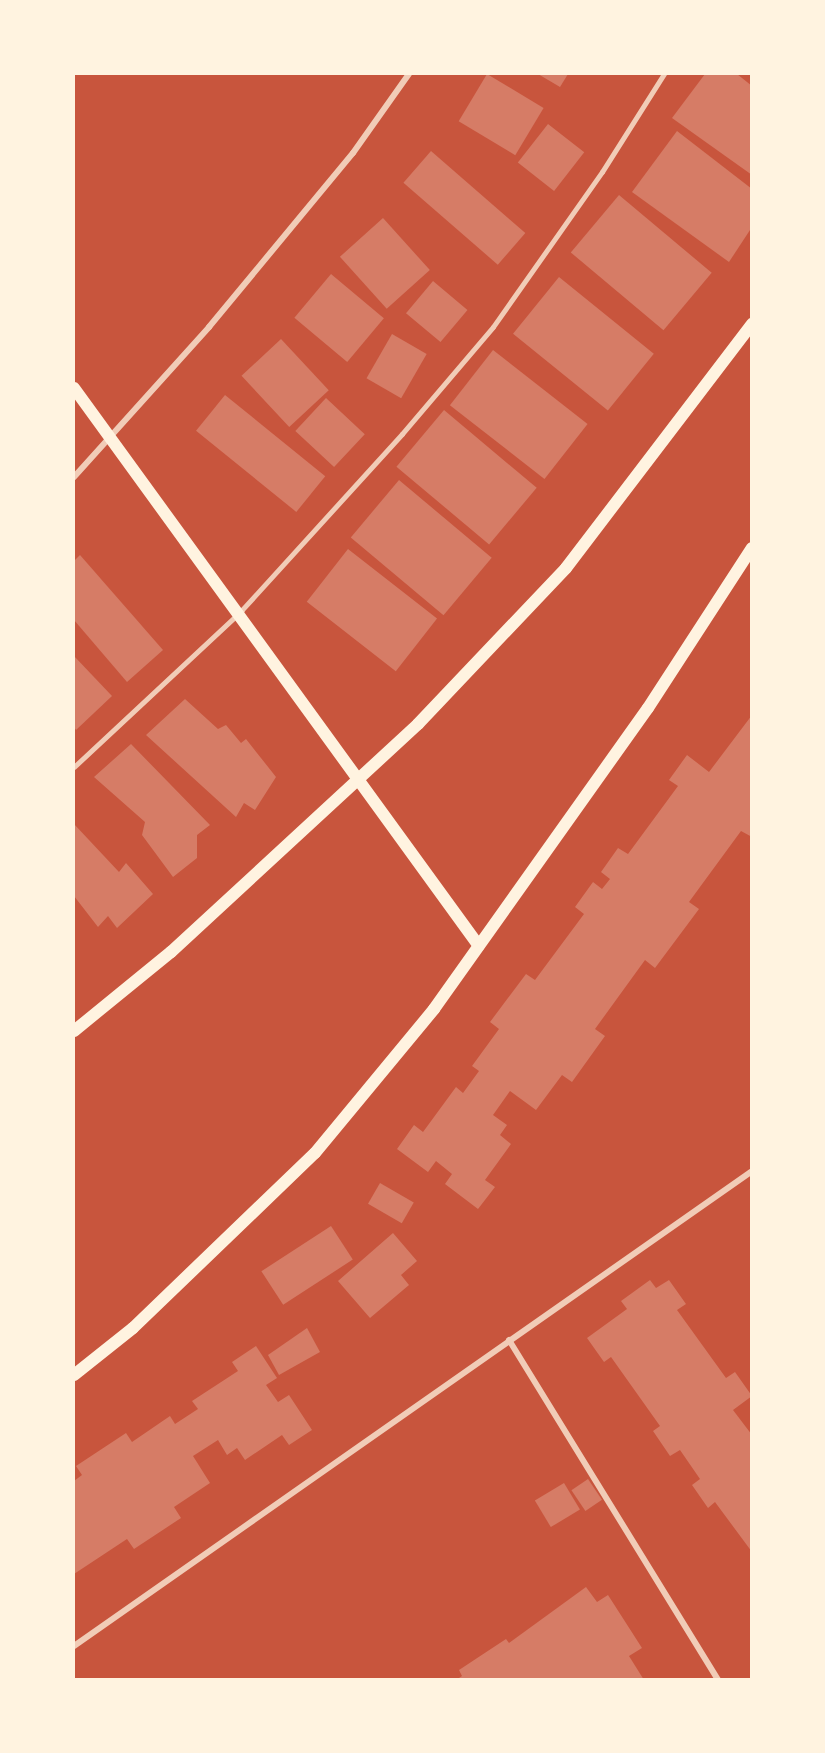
<!DOCTYPE html>
<style>
body{margin:0}
#map{position:relative;width:825px;height:1753px;overflow:hidden;background:#c8553d;font-family:"Exo 2",sans-serif}
div>[style]{position:absolute}
.building>*{inset:0;background:#d67c66;transform-origin:0 0}
.service>*{height:4.5px;margin:-2.25px;padding:0 2.25px;transform-origin:2.25px;border-radius:2.25px;background:#f1ccb7}
.minor>*{height:6px;margin:-3px;padding:0 3px;transform-origin:3px;border-radius:3px;background:#f1ccb7}
.secondary>*{height:12px;margin:-6px;padding:0 6px;transform-origin:6px;border-radius:6px;background:#fff3e0}
span{translate:-50% -50%;white-space:nowrap;text-align:center;line-height:1.15;-webkit-text-stroke:6px #fff3e0;paint-order:stroke}
.frame{position:absolute;inset:0;border:75px solid #fff3e0;pointer-events:none}
</style>
<div id="map">
<div class="building">
<i style="left:487px;top:74px;width:66px;height:55px;rotate:31deg"></i>
<i style="clip-path:polygon(538px 74px,568px 74px,560px 87px)"></i>
<i style="clip-path:polygon(705px 74px,737px 74px,752px 86px,752px 175px,672px 118px)"></i>
<i style="left:548px;top:124px;width:46px;height:49px;rotate:38deg"></i>
<i style="clip-path:polygon(677px 131px,752px 189px,752px 227px,729px 262px,632px 192px)"></i>
<i style="left:431px;top:151px;width:125px;height:42px;rotate:41deg"></i>
<i style="left:619px;top:195px;width:121px;height:75px;rotate:40deg"></i>
<i style="left:383px;top:218px;width:70px;height:58px;rotate:48deg"></i>
<i style="left:331px;top:274px;width:69px;height:57px;rotate:40deg"></i>
<i style="left:559px;top:277px;width:122px;height:73px;rotate:39deg"></i>
<i style="left:433px;top:281px;width:45px;height:42px;rotate:40deg"></i>
<i style="left:392px;top:334px;width:40px;height:51px;rotate:30deg"></i>
<i style="left:281px;top:339px;width:70px;height:54px;rotate:47deg"></i>
<i style="left:493px;top:350px;width:120px;height:70px;rotate:38deg"></i>
<i style="left:225px;top:395px;width:129px;height:46px;rotate:39deg"></i>
<i style="left:326px;top:398px;width:53px;height:45px;rotate:43deg"></i>
<i style="left:444px;top:410px;width:121px;height:74px;rotate:40deg"></i>
<i style="left:399px;top:480px;width:121px;height:75px;rotate:40deg"></i>
<i style="left:348px;top:549px;width:113px;height:67px;rotate:38deg"></i>
<i style="clip-path:polygon(80px 555px,163px 650px,127px 682px,74px 620px,74px 561px)"></i>
<i style="clip-path:polygon(74px 656px,112px 696px,76px 730px,74px 727px)"></i>
<i style="clip-path:polygon(185px 699px,218px 729px,226px 725px,241px 743px,246px 739px,276px 777px,255px 810px,244px 803px,236px 817px,146px 735px)"></i>
<i style="clip-path:polygon(752px 715px,752px 837px,741px 831px,689px 902px,699px 909px,655px 968px,645px 960px,595px 1029px,605px 1036px,572px 1082px,562px 1075px,536px 1110px,510px 1091px,493px 1115px,507px 1125px,500px 1135px,511px 1144px,485px 1180px,495px 1187px,478px 1209px,445px 1184px,452px 1174px,436px 1161px,428px 1172px,397px 1149px,414px 1125px,423px 1132px,456px 1087px,463px 1093px,479px 1071px,472px 1066px,499px 1029px,490px 1022px,526px 974px,535px 980px,584px 914px,575px 907px,593px 882px,602px 889px,610px 879px,601px 872px,618px 848px,628px 854px,678px 786px,669px 780px,687px 755px,709px 772px)"></i>
<i style="clip-path:polygon(131px 744px,210px 825px,197px 835px,197px 858px,173px 877px,142px 835px,145px 822px,94px 777px)"></i>
<i style="clip-path:polygon(74px 824px,119px 872px,126px 863px,153px 894px,117px 928px,108px 916px,98px 927px,74px 896px)"></i>
<i style="left:380px;top:1183px;width:39px;height:24px;rotate:30deg"></i>
<i style="left:331px;top:1226px;width:40px;height:83px;rotate:57deg"></i>
<i style="clip-path:polygon(393px 1233px,417px 1261px,401px 1275px,409px 1285px,370px 1318px,338px 1281px)"></i>
<i style="clip-path:polygon(650px 1280px,656px 1288px,669px 1280px,686px 1304px,677px 1310px,726px 1378px,735px 1372px,752px 1396px,733px 1410px,752px 1435px,752px 1552px,715px 1502px,708px 1508px,692px 1485px,700px 1479px,680px 1450px,670px 1456px,653px 1431px,660px 1426px,611px 1357px,604px 1362px,587px 1338px,627px 1309px,621px 1301px)"></i>
<i style="clip-path:polygon(307px 1328px,320px 1352px,279px 1375px,268px 1355px)"></i>
<i style="clip-path:polygon(256px 1346px,277px 1378px,266px 1385px,278px 1402px,289px 1395px,312px 1430px,289px 1445px,282px 1435px,245px 1460px,237px 1448px,227px 1455px,218px 1440px,193px 1456px,210px 1483px,174px 1507px,181px 1518px,134px 1549px,127px 1539px,74px 1574px,74px 1481px,82px 1475px,76px 1466px,126px 1433px,132px 1442px,170px 1416px,175px 1424px,198px 1409px,192px 1401px,238px 1371px,232px 1362px)"></i>
<i style="left:588px;top:1479px;width:25px;height:20px;rotate:56deg"></i>
<i style="left:564px;top:1483px;width:31px;height:34px;rotate:59deg"></i>
<i style="clip-path:polygon(586px 1587px,597px 1602px,608px 1595px,642px 1648px,629px 1656px,644px 1680px,456px 1680px,462px 1676px,459px 1670px,506px 1639px,509px 1643px)"></i>
</div>
<div class="service">
<i style="left:74px;top:767px;width:229px;rotate:-43deg"></i>
<i style="left:241px;top:611px;width:239px;rotate:-47.7deg"></i>
<i style="left:402px;top:434px;width:140px;rotate:-49.6deg"></i>
<i style="left:493px;top:327px;width:189px;rotate:-54.9deg"></i>
<i style="left:602px;top:172px;width:116px;rotate:-57.7deg"></i>
</div>
<div class="minor">
<i style="left:74px;top:477px;width:202px;rotate:-48deg"></i>
<i style="left:209px;top:327px;width:226px;rotate:-50.4deg"></i>
<i style="left:353px;top:153px;width:97px;rotate:-54.7deg"></i>
<i style="left:509px;top:1340px;width:399px;rotate:58.4deg"></i>
<i style="left:74px;top:1646px;width:828px;rotate:-35.01deg"></i>
</div>
<div class="secondary">
<i style="left:74px;top:388px;width:689px;rotate:54.03deg"></i>
<i style="left:74px;top:1031px;width:125px;rotate:-39.2deg"></i>
<i style="left:171px;top:952px;width:336px;rotate:-42.7deg"></i>
<i style="left:418px;top:724px;width:215px;rotate:-46.5deg"></i>
<i style="left:566px;top:568px;width:307px;rotate:-52.7deg"></i>
<i style="left:74px;top:1375px;width:75px;rotate:-38.5deg"></i>
<i style="left:133px;top:1328px;width:252px;rotate:-43.9deg"></i>
<i style="left:315px;top:1153px;width:187px;rotate:-50.4deg"></i>
<i style="left:434px;top:1009px;width:369px;rotate:-54.6deg"></i>
<i style="left:648px;top:708px;width:191px;rotate:-57deg"></i>
</div>
<div class="frame"></div>
</div>
